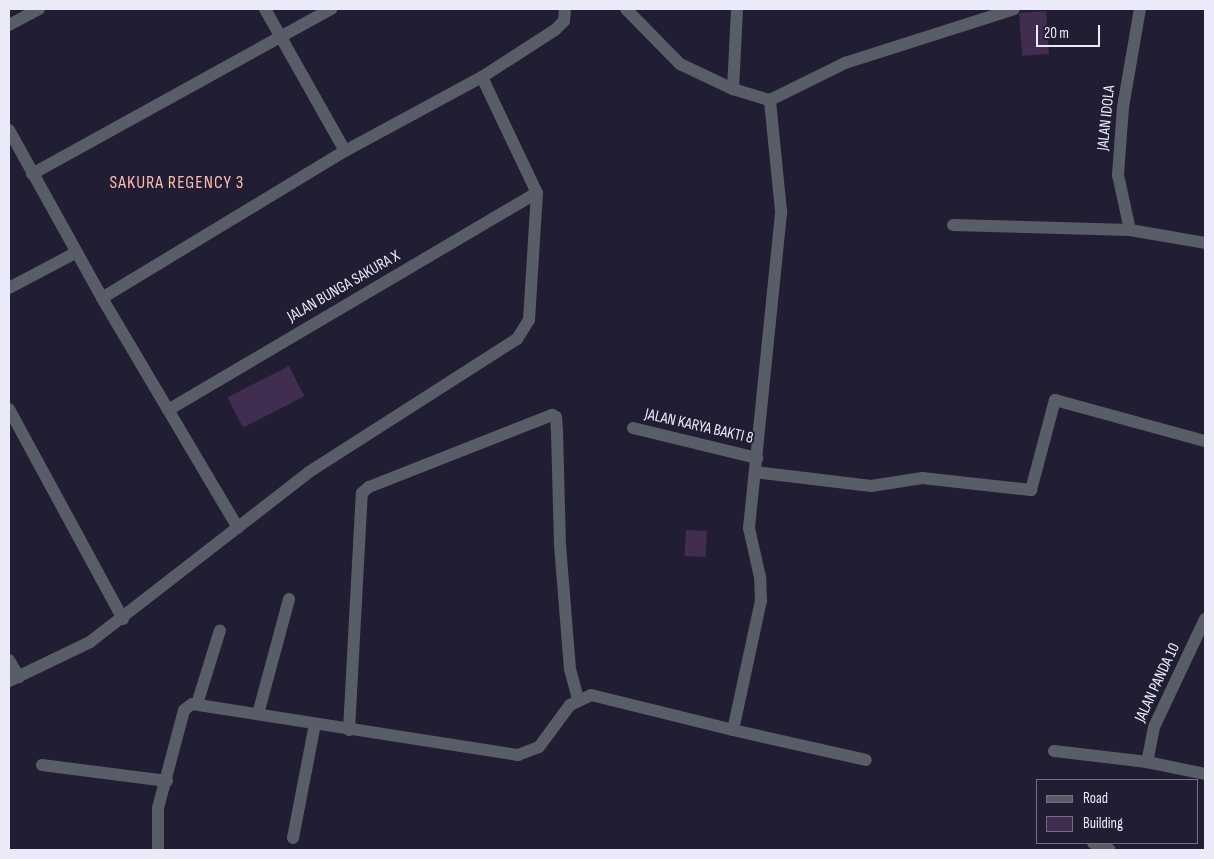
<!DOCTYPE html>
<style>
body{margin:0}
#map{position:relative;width:1214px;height:859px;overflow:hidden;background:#211e33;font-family:"Sofia Sans Condensed",sans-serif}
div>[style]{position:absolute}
.building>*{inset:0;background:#402d4f;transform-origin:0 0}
.minor>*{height:12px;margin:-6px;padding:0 6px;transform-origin:6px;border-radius:6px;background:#595d68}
span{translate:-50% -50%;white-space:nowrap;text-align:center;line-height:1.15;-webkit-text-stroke:4px #211e33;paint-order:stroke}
.street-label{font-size:16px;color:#ebeaf9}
.neighbourhood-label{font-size:18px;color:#fdbaae;letter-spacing:1px}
.frame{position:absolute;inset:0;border:10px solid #ebeaf9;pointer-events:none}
.legend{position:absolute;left:1036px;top:779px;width:162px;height:65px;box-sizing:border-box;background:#211e33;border:1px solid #727082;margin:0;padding:6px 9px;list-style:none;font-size:15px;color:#ebeaf9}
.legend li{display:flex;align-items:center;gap:10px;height:25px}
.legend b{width:25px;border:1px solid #727082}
.scale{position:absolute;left:1036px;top:25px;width:64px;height:22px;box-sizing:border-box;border:2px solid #ebeaf9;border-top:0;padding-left:6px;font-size:15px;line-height:18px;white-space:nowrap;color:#ebeaf9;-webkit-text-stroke:4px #211e33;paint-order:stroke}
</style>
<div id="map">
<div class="building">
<i style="left:1046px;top:11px;width:43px;height:27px;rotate:86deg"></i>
<i style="left:289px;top:366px;width:34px;height:69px;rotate:63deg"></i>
<i style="left:686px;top:530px;width:21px;height:26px;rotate:3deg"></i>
</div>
<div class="minor">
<i style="left:265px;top:9px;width:163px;rotate:60.6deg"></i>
<i style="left:626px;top:9px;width:77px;rotate:45.5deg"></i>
<i style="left:680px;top:64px;width:59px;rotate:25.3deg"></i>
<i style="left:733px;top:89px;width:39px;rotate:17deg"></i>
<i style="left:770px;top:100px;width:84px;rotate:-26.3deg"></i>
<i style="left:845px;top:63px;width:177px;rotate:-17.7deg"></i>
<i style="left:9px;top:25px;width:34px;rotate:-28deg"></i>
<i style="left:733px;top:89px;width:80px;rotate:-87.1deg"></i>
<i style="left:9px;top:130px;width:192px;rotate:61deg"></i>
<i style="left:102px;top:298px;width:267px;rotate:59.4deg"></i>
<i style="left:32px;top:174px;width:342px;rotate:-28.9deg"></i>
<i style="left:953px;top:225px;width:177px;rotate:1.6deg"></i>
<i style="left:1130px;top:230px;width:76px;rotate:9.8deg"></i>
<i style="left:1130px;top:230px;width:56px;rotate:-102.3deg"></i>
<i style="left:1118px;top:175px;width:68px;rotate:-85.8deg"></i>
<i style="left:1123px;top:107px;width:99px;rotate:-80.2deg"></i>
<i style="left:9px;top:288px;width:75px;rotate:-27.9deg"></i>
<i style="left:102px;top:298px;width:284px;rotate:-31.2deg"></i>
<i style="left:345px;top:151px;width:156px;rotate:-28.4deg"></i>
<i style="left:9px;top:409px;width:239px;rotate:61.5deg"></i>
<i style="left:168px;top:410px;width:428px;rotate:-30.5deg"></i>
<i style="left:633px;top:428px;width:128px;rotate:13.6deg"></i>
<i style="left:755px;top:472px;width:117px;rotate:6.9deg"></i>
<i style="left:871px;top:486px;width:52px;rotate:-8.9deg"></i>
<i style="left:922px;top:478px;width:110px;rotate:6.3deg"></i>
<i style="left:1031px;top:490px;width:93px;rotate:-75.1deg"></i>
<i style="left:1055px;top:400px;width:156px;rotate:15.3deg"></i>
<i style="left:1205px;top:619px;width:119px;rotate:115.3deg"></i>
<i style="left:1154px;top:727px;width:36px;rotate:101deg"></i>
<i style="left:1147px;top:762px;width:59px;rotate:11.7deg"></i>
<i style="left:9px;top:660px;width:20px;rotate:60deg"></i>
<i style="left:9px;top:681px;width:90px;rotate:-25.7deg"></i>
<i style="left:90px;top:642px;width:277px;rotate:-37.8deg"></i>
<i style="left:309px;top:472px;width:247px;rotate:-32.6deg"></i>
<i style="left:517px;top:339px;width:22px;rotate:-58deg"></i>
<i style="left:529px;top:320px;width:127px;rotate:-86.4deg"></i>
<i style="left:537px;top:193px;width:128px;rotate:-115.4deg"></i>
<i style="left:482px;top:77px;width:87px;rotate:-32.8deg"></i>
<i style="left:555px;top:30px;width:13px;rotate:-45deg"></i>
<i style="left:564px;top:21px;width:12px;rotate:-85deg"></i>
<i style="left:197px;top:704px;width:77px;rotate:-72.7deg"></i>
<i style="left:258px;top:714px;width:119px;rotate:-74.9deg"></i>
<i style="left:349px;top:730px;width:237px;rotate:-86.9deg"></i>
<i style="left:362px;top:493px;width:9px;rotate:-41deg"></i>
<i style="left:369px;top:487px;width:197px;rotate:-21.5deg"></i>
<i style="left:552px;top:415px;width:4px;rotate:27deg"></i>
<i style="left:556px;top:417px;width:14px;rotate:86deg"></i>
<i style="left:557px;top:431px;width:114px;rotate:88.5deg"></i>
<i style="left:560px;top:545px;width:124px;rotate:85.4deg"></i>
<i style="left:570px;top:669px;width:31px;rotate:75deg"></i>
<i style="left:733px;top:730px;width:136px;rotate:12.7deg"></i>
<i style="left:1054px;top:751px;width:94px;rotate:6.7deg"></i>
<i style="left:42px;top:765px;width:126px;rotate:7.3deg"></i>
<i style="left:293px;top:838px;width:116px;rotate:-79.1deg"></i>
<i style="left:1093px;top:843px;width:18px;rotate:22deg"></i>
<i style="left:158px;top:850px;width:42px;rotate:-90deg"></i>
<i style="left:158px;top:808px;width:101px;rotate:-75.1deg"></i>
<i style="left:184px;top:710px;width:10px;rotate:-37deg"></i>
<i style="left:192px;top:704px;width:330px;rotate:8.9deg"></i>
<i style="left:518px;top:755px;width:22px;rotate:-21deg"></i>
<i style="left:539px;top:747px;width:52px;rotate:-53.6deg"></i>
<i style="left:570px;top:705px;width:23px;rotate:-25deg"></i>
<i style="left:591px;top:695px;width:146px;rotate:13.8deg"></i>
<i style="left:733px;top:730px;width:132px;rotate:-77.8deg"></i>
<i style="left:761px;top:601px;width:24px;rotate:-92deg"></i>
<i style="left:760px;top:577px;width:50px;rotate:-102.7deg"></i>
<i style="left:749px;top:528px;width:319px;rotate:-84.2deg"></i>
<i style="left:781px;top:211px;width:112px;rotate:-95.7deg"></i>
</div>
<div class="street-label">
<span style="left:1107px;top:118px;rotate:-84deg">JALAN IDOLA</span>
<span style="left:344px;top:287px;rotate:-30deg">JALAN BUNGA SAKURA X</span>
<span style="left:699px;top:427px;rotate:13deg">JALAN KARYA BAKTI 8</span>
<span style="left:1158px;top:683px;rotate:-65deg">JALAN PANDA 10</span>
</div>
<div class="neighbourhood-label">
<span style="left:177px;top:183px">SAKURA REGENCY 3</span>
</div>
<div class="frame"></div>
<ul class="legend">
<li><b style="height:6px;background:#595d68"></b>Road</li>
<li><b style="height:14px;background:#402d4f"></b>Building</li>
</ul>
<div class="scale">20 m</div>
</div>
